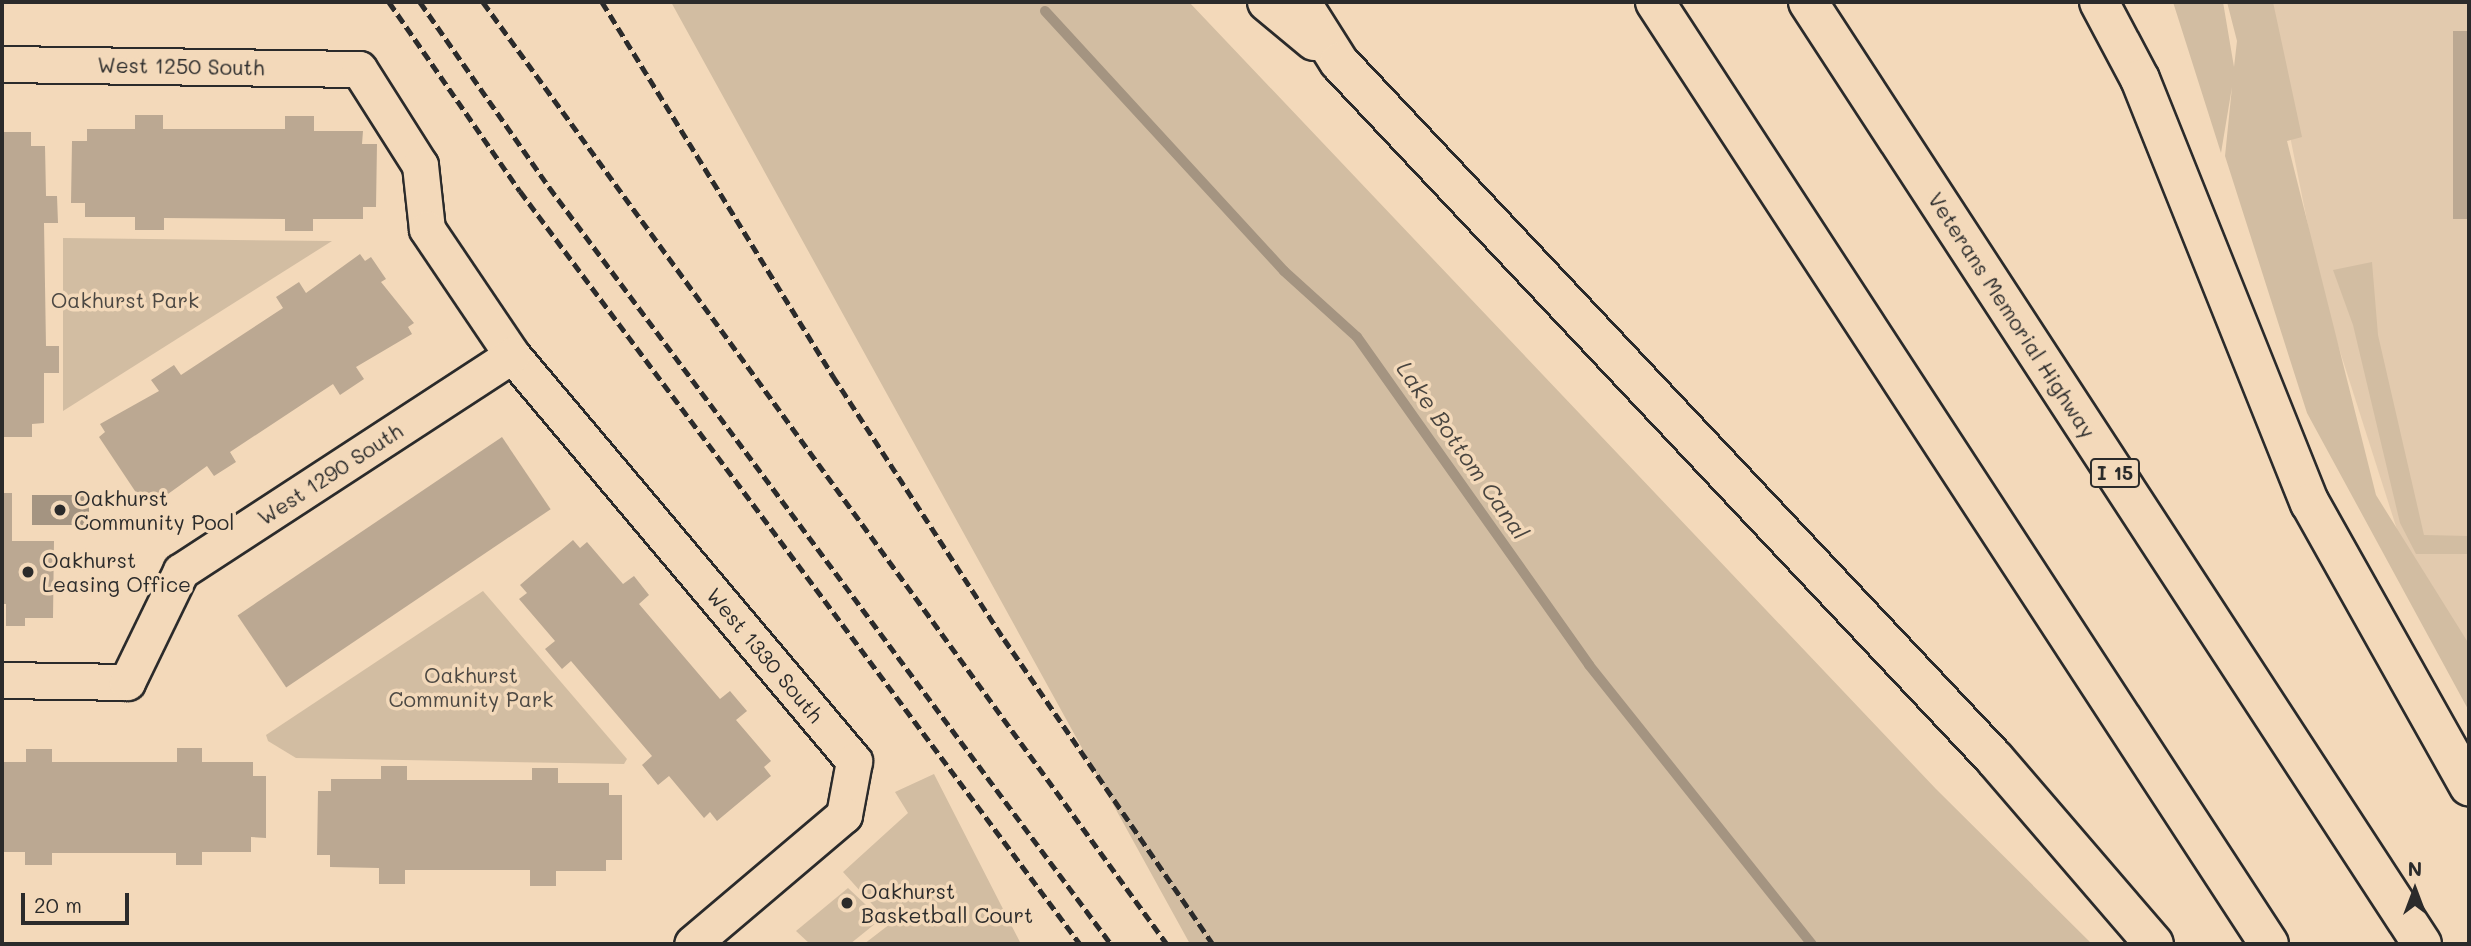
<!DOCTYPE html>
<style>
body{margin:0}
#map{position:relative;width:2471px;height:946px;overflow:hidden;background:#f3d9ba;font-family:Mali,sans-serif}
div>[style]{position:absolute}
.built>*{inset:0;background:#e2caae}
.green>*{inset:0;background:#d2bda2}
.water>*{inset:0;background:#a49481;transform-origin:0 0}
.stream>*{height:10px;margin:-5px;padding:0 5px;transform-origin:5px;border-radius:5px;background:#a49481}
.building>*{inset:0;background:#bba892;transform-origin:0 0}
.roads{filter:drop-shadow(2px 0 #2b2b2b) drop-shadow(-2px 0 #2b2b2b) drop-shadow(0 2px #2b2b2b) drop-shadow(0 -2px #2b2b2b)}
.minor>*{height:35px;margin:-17.5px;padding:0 17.5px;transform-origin:17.5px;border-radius:17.5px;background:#f3d9ba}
.motorway>*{height:38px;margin:-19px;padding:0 19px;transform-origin:19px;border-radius:19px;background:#f3d9ba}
.rail>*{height:5px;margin-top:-2.5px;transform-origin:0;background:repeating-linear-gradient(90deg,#2b2b2b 0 10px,transparent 0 15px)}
.dots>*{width:19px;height:19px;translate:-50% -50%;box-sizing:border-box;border:4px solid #f3d9ba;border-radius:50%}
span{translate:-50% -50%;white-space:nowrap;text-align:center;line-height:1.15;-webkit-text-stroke:7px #f3d9ba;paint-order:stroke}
.shield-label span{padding:2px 5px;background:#f3d9ba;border:2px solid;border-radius:5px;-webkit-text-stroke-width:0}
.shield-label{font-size:19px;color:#2b2b2b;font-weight:700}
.street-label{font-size:21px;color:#2b2b2b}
.park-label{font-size:21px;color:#4c4843}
.poi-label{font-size:21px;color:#2b2b2b}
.left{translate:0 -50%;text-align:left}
.water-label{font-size:23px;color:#494540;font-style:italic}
.frame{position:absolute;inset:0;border:4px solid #2b2b2b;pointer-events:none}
.north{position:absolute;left:2380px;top:855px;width:70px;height:70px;-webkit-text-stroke:5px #f3d9ba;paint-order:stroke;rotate:0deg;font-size:19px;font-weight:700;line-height:28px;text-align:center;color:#2b2b2b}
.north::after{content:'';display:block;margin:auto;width:24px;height:32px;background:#2b2b2b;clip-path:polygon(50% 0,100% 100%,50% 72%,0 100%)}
.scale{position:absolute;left:21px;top:893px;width:108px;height:32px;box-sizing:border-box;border:4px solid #2b2b2b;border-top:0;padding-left:9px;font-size:21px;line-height:24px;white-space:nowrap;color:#2b2b2b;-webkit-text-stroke:5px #f3d9ba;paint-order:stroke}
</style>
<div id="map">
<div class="built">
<i style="clip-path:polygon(2263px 2px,2469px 2px,2469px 669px,2416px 589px,2322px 295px)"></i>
</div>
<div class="green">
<i style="clip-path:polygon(671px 2px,1189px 2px,1936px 789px,2092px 944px,1190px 944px)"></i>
<i style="clip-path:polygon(2173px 2px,2223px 2px,2234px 67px,2237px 41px,2227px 2px,2273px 2px,2302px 137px,2287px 141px,2376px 495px,2469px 644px,2469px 711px,2307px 413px,2225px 156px,2232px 87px,2221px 153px)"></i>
<i style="clip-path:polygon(63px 238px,332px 241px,63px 411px)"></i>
<i style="clip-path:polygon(2372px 262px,2378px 335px,2424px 535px,2469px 536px,2469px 554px,2416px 554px,2400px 523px,2353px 325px,2333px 270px)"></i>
<i style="clip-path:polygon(483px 591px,627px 759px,624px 764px,296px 758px,268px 741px,266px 735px)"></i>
<i style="clip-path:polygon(934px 774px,1021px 944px,864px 944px,890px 924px,843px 872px,908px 813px,895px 792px)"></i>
<i style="clip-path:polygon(848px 888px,881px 919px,850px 944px,810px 944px,796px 931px)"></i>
</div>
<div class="water">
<i style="left:89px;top:495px;width:30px;height:57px;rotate:90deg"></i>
</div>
<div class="stream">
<i style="left:1045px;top:11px;width:353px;rotate:47.4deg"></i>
<i style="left:1284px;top:271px;width:98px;rotate:42.1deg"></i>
<i style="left:1357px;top:337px;width:402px;rotate:54.7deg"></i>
<i style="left:1589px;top:665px;width:357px;rotate:51.4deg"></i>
</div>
<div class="building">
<i style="left:2453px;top:31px;width:16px;height:188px"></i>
<i style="clip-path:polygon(135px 115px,163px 115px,163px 129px,285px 129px,285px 116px,314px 116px,314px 131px,363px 131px,362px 144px,377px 144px,376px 207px,363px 207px,363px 219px,313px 219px,313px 231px,285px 231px,285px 219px,164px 218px,164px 230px,135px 230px,135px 217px,85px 217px,85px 203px,71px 203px,72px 141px,87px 141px,87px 129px,135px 129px)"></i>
<i style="clip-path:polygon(2px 132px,31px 132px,31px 146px,45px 146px,46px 196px,57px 196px,58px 223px,44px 223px,46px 346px,59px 346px,59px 373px,44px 373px,44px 423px,32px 424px,32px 437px,2px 437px)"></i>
<i style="clip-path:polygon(360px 254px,365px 261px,371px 257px,386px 279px,381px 282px,414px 323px,408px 327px,412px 334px,356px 367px,364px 379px,340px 395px,333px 384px,230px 452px,236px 462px,214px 476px,207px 466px,154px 504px,150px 498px,143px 503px,99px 437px,105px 432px,100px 424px,159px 391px,151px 380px,174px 365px,181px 375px,283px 308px,276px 297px,299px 282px,306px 293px)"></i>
<i style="left:502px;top:437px;width:87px;height:319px;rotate:56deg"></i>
<i style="clip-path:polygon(2px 493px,12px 493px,12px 541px,54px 541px,53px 618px,25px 618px,25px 626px,6px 626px,6px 604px,2px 604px)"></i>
<i style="clip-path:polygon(573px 540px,580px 548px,587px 542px,623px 584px,634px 576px,649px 595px,639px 604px,720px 699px,730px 691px,747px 711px,736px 720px,771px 761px,764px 767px,771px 776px,717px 821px,710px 812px,704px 818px,669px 776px,658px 785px,642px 765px,652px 756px,571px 661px,562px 669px,545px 649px,555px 641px,519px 599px,527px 593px,520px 585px)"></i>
<i style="clip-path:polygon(177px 748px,202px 748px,202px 762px,253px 762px,253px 776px,266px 776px,266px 838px,251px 837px,251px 852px,202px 852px,202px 865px,176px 865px,176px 853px,52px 853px,52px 865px,25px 865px,25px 852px,2px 852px,2px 762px,26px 762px,26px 749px,52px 749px,52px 762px,177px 762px)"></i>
<i style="clip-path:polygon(381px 766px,407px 766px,407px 780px,532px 780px,532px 768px,558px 768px,558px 783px,609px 783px,609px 795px,622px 795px,622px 860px,606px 860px,606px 871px,556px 871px,556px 886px,530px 886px,530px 870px,405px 870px,405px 884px,379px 884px,379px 868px,330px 867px,330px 855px,317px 855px,318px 791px,331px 791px,331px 779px,381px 779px)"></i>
</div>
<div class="roads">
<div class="minor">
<i style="left:2px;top:64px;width:357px;rotate:0.8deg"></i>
<i style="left:359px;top:69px;width:114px;rotate:57.6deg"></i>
<i style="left:420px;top:165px;width:64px;rotate:83.8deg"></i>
<i style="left:427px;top:229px;width:152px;rotate:56deg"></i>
<i style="left:512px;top:355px;width:531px;rotate:49.89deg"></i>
<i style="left:854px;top:761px;width:55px;rotate:100.5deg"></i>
<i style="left:844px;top:815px;width:199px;rotate:139.7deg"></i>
<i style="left:2px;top:680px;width:125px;rotate:0.9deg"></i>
<i style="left:127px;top:682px;width:123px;rotate:-64.1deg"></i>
<i style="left:181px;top:571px;width:395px;rotate:-33.1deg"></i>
</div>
<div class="motorway">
<i style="left:1267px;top:2px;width:61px;rotate:39.7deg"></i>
<i style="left:1301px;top:2px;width:71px;rotate:57.7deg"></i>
<i style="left:1339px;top:62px;width:956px;rotate:46.74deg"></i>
<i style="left:1994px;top:758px;width:245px;rotate:49.3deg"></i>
<i style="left:1655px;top:2px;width:1124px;rotate:56.9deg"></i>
<i style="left:1808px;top:2px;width:1124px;rotate:56.9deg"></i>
<i style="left:2099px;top:2px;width:87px;rotate:62deg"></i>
<i style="left:2140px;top:79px;width:457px;rotate:68.2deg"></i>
<i style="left:2310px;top:503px;width:325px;rotate:60.7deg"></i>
</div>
</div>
<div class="rail">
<i style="left:389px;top:2px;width:230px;rotate:55.3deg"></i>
<i style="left:520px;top:191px;width:938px;rotate:53.36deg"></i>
<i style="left:420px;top:2px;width:226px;rotate:55.1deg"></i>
<i style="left:549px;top:187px;width:943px;rotate:53.41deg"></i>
<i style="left:483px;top:2px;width:1164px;rotate:54.02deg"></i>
<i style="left:602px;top:2px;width:440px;rotate:58.3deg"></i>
<i style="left:833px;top:376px;width:314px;rotate:57deg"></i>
<i style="left:1004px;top:639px;width:370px;rotate:55.6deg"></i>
</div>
<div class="dots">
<i style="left:60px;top:510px;background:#2b2b2b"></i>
<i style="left:28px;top:572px;background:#2b2b2b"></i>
<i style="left:847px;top:903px;background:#2b2b2b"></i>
</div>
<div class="shield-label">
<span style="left:2115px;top:473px">I 15</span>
</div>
<div class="street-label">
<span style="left:181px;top:66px;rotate:1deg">West 1250 South</span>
<span style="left:2012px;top:315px;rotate:57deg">Veterans Memorial Highway</span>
<span style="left:330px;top:474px;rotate:-33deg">West 1290 South</span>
<span style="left:765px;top:655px;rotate:50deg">West 1330 South</span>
</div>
<div class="park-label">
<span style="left:125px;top:300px">Oakhurst Park</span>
<span style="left:471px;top:687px">Oakhurst<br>Community Park</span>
</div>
<div class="poi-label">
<span class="left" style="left:74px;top:510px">Oakhurst<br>Community Pool</span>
<span class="left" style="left:42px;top:572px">Oakhurst<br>Leasing Office</span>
<span class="left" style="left:861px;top:903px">Oakhurst<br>Basketball Court</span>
</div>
<div class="water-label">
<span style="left:1463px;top:450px;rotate:55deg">Lake Bottom Canal</span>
</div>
<div class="frame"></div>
<div class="north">N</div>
<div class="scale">20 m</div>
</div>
